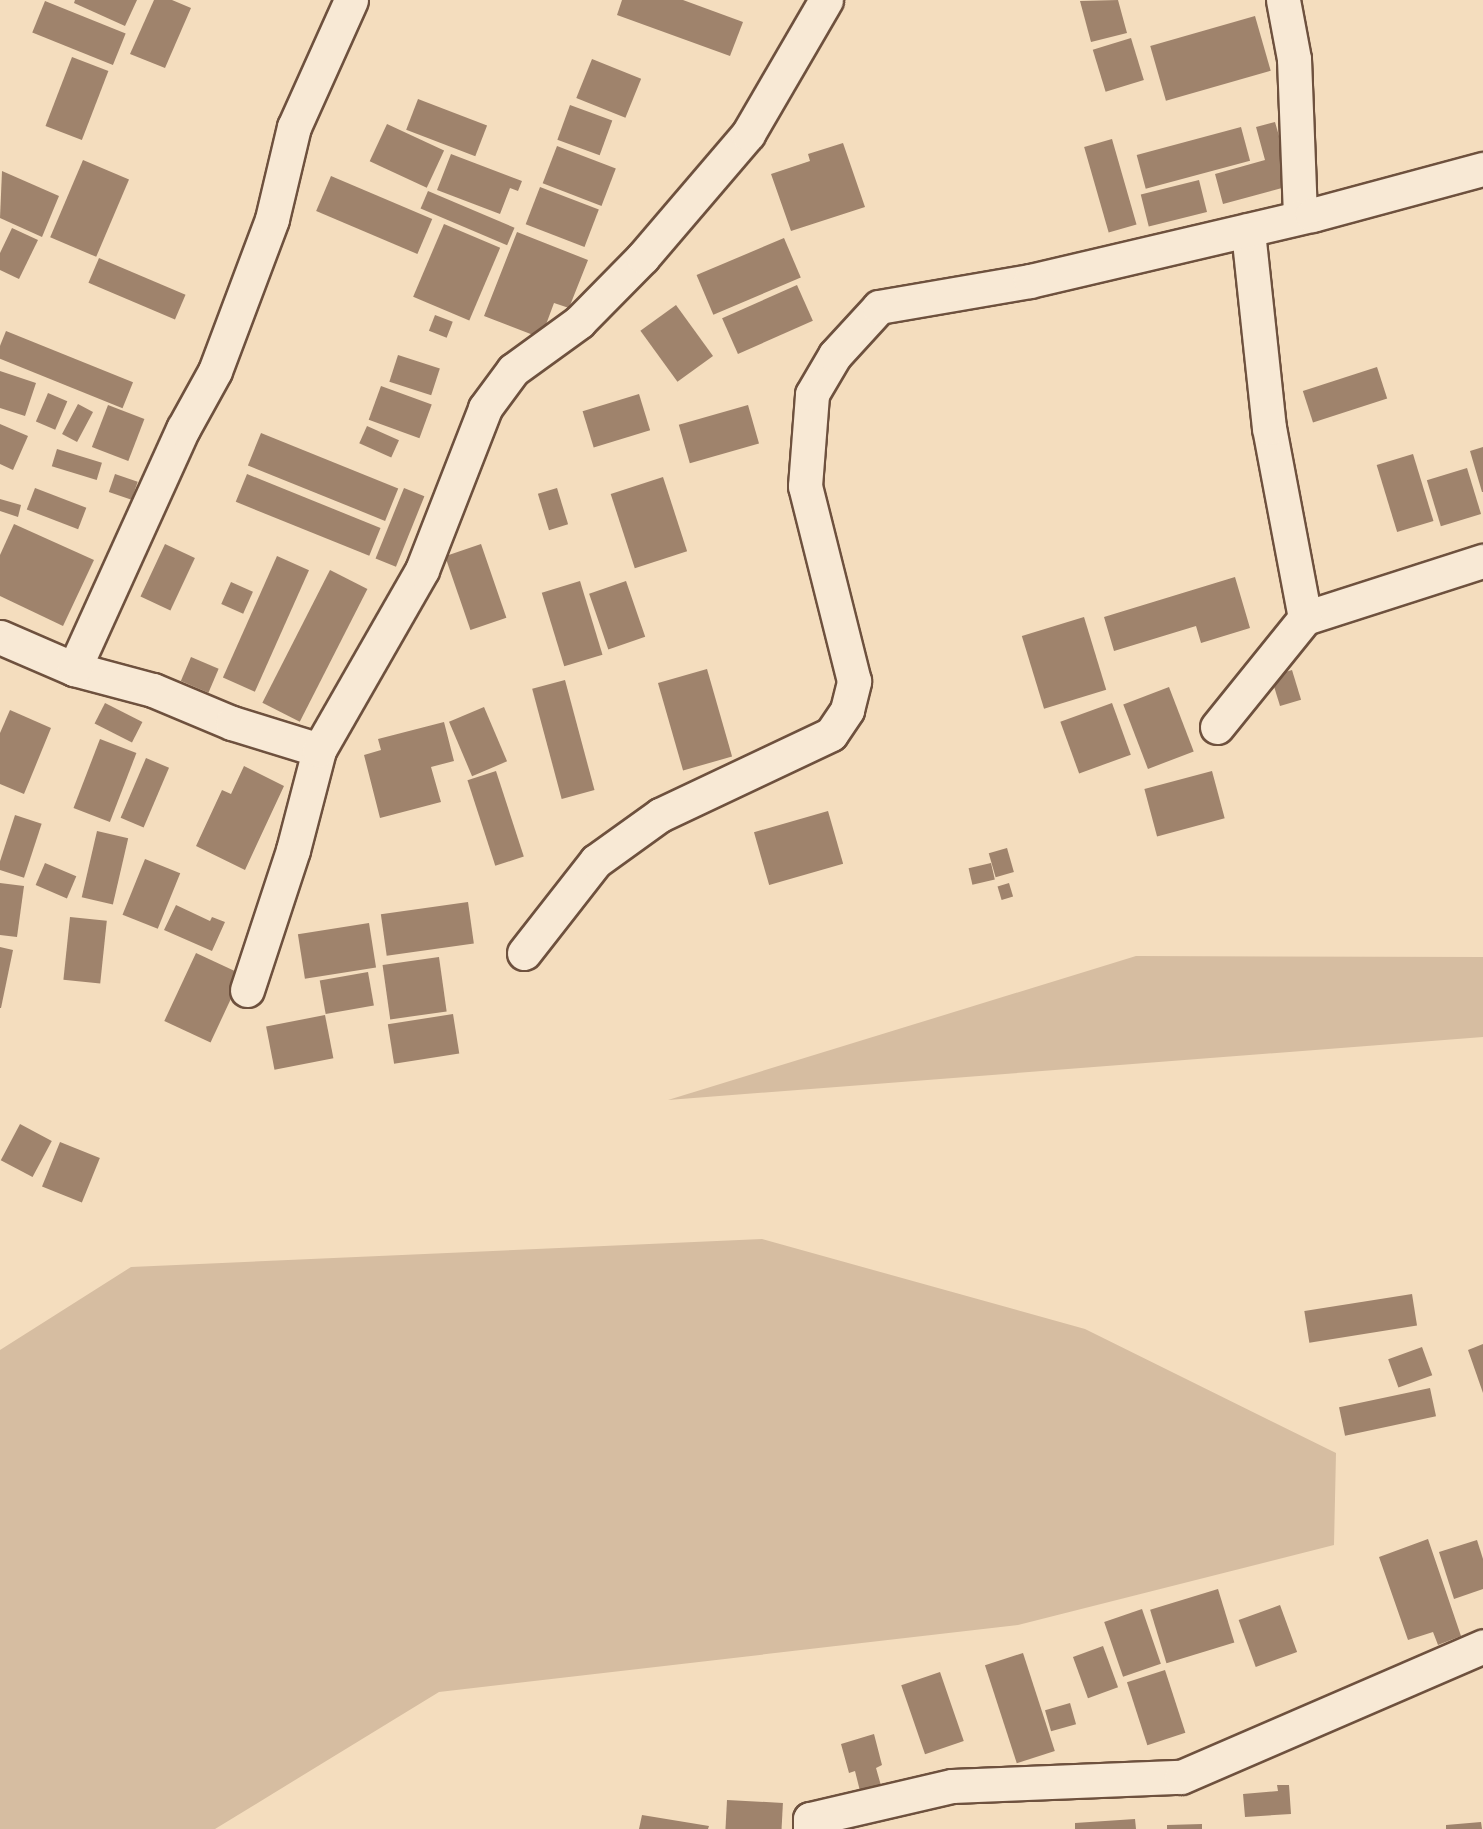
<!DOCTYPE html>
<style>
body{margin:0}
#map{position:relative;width:1483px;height:1829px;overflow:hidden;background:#f4ddbe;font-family:"Libre Caslon Text",serif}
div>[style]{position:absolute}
.green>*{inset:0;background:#d6bda1}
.building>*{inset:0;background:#9f836c;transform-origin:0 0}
.roads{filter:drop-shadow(2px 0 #6e513e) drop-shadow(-2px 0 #6e513e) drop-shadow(0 2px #6e513e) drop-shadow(0 -2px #6e513e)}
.minor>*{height:33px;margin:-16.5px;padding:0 16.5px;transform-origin:16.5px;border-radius:16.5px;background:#f8e9d5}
span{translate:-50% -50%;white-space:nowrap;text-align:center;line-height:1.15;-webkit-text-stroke:4.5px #f8e9d5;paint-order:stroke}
</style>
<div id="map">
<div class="green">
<i style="clip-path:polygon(1136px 956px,1483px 957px,1483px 1037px,668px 1100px)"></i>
<i style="clip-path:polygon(762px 1239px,1085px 1329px,1336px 1453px,1334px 1545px,1018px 1625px,439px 1692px,215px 1829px,0 1829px,0 1350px,131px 1267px)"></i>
</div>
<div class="building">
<i style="clip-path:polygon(75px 0,137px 0,125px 26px,74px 3px)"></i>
<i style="clip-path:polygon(154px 0,172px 0,191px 8px,165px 68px,130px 54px)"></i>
<i style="clip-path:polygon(622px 0,683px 0,743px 22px,730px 56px,617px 15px)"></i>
<i style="clip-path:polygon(1118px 0,1127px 33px,1091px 42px,1080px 1px)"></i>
<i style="left:45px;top:1px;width:87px;height:34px;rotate:22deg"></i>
<i style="left:1255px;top:16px;width:57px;height:109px;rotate:74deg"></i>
<i style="left:1131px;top:38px;width:44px;height:40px;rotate:73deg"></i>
<i style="left:72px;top:57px;width:39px;height:74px;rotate:21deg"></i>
<i style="left:592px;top:59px;width:53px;height:42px;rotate:22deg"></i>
<i style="left:418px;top:99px;width:74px;height:33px;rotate:21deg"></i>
<i style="left:570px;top:105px;width:45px;height:37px;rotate:20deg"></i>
<i style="clip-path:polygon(1275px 122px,1293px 185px,1223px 204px,1215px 174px,1265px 160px,1256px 127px)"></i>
<i style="left:387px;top:124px;width:63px;height:41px;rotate:25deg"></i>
<i style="left:1241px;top:127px;width:35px;height:108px;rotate:75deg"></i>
<i style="left:1112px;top:139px;width:89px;height:29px;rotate:74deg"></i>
<i style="clip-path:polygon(843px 143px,865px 207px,791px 231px,771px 174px,810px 161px,808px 154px)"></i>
<i style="left:557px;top:146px;width:63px;height:40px;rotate:21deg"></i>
<i style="clip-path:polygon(451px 154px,522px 181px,518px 191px,510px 188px,500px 214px,437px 190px)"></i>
<i style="left:83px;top:160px;width:50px;height:84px;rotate:23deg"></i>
<i style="clip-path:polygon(2px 171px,59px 196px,42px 237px,0 218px)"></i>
<i style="left:331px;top:176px;width:110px;height:38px;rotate:23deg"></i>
<i style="left:1199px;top:180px;width:33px;height:60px;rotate:76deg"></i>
<i style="left:540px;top:187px;width:63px;height:40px;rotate:21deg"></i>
<i style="left:428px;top:191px;width:94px;height:19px;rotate:23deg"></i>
<i style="left:444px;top:224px;width:61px;height:79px;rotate:23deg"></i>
<i style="clip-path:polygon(12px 228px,38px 240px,19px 279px,0 270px,0 253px)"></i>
<i style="clip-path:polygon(517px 232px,588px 260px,569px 308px,554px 303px,541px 338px,484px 316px)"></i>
<i style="left:784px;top:238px;width:43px;height:95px;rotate:67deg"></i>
<i style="left:99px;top:258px;width:94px;height:27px;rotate:23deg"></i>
<i style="left:797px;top:285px;width:39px;height:82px;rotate:66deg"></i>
<i style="left:676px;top:305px;width:63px;height:44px;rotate:54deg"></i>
<i style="left:435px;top:315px;width:19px;height:17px;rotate:21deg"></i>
<i style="left:6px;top:331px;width:137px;height:28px;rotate:22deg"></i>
<i style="left:398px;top:355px;width:44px;height:28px;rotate:18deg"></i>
<i style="left:1377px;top:367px;width:33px;height:78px;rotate:72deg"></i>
<i style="clip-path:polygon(0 371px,36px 383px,25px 416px,0 408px)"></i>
<i style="left:381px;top:386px;width:54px;height:36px;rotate:20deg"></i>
<i style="left:48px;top:393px;width:21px;height:31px;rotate:23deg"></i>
<i style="left:639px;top:394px;width:38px;height:59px;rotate:73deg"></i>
<i style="left:78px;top:404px;width:17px;height:34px;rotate:28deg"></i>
<i style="left:108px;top:405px;width:39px;height:45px;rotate:21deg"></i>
<i style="left:748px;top:405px;width:40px;height:72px;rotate:74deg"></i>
<i style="clip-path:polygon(0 424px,28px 436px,13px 470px,0 464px)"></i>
<i style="left:367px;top:426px;width:35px;height:19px;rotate:24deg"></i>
<i style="left:261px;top:433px;width:148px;height:35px;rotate:22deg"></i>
<i style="clip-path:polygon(1483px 447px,1483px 492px,1482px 492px,1470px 451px)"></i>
<i style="left:57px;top:449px;width:47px;height:18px;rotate:17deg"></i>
<i style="left:1413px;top:454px;width:70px;height:38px;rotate:73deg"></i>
<i style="left:1467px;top:468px;width:48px;height:42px;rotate:73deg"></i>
<i style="left:115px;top:474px;width:24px;height:19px;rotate:19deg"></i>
<i style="left:247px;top:474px;width:144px;height:30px;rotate:22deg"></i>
<i style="left:663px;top:477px;width:78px;height:55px;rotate:72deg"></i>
<i style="left:35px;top:488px;width:55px;height:23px;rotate:21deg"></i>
<i style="left:404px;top:488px;width:22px;height:76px;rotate:22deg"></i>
<i style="left:557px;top:488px;width:38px;height:20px;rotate:73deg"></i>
<i style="clip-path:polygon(0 499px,21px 505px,18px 517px,0 511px)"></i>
<i style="clip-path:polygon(14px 524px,94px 560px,63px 626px,0 596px,0 555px)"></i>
<i style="left:165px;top:544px;width:33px;height:58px;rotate:25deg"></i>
<i style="left:481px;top:544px;width:78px;height:38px;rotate:71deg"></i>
<i style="left:277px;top:556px;width:35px;height:133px;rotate:24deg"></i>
<i style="left:330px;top:570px;width:42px;height:149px;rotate:27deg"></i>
<i style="clip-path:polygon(1235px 577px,1250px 628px,1201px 643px,1196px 626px,1114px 651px,1104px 617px)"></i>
<i style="left:580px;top:581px;width:77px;height:40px;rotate:73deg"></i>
<i style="left:626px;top:581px;width:59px;height:39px;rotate:71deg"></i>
<i style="left:231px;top:582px;width:24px;height:24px;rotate:24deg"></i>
<i style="left:1084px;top:617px;width:76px;height:65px;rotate:73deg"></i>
<i style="left:191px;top:657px;width:30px;height:26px;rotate:23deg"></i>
<i style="left:707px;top:669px;width:91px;height:51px;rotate:74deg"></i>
<i style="left:1292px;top:670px;width:31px;height:22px;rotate:73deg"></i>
<i style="left:565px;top:680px;width:114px;height:34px;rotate:75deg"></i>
<i style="left:1169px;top:687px;width:69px;height:49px;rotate:69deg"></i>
<i style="left:105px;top:703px;width:42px;height:23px;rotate:27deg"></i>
<i style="left:1112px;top:703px;width:55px;height:55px;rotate:70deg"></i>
<i style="left:484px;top:707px;width:59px;height:38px;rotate:67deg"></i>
<i style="clip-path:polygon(10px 710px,51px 728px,24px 794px,0 784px,0 733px)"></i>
<i style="clip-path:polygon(444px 722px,454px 761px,431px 767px,441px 802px,380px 818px,364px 755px,381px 750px,378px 739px)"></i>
<i style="left:100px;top:739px;width:39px;height:74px;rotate:21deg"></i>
<i style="left:146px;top:758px;width:25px;height:65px;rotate:23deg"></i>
<i style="clip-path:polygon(244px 766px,284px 786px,245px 870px,196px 846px,222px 790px,231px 794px)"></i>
<i style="left:496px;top:771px;width:90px;height:30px;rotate:72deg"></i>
<i style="left:1212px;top:771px;width:49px;height:70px;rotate:75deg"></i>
<i style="left:828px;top:811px;width:55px;height:77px;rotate:74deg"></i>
<i style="left:15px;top:815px;width:28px;height:57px;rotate:18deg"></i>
<i style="left:97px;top:831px;width:32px;height:68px;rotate:13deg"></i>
<i style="left:1007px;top:848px;width:25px;height:19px;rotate:74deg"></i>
<i style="left:145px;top:859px;width:38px;height:60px;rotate:22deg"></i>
<i style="left:45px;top:863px;width:34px;height:24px;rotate:23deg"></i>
<i style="left:991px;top:863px;width:17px;height:23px;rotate:77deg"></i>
<i style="clip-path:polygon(0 883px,24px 886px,17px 937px,0 935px)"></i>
<i style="left:1009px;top:883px;width:14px;height:12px;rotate:73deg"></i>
<i style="left:468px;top:902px;width:42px;height:88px;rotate:82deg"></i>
<i style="clip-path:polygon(176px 905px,210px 921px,212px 917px,225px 922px,212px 951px,164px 930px)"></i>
<i style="left:70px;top:917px;width:37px;height:63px;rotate:6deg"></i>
<i style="left:369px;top:923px;width:45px;height:72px;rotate:81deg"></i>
<i style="clip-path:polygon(0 947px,13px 950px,1px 1008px,0 1008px)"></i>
<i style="left:196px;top:953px;width:51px;height:75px;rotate:25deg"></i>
<i style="left:439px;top:957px;width:55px;height:57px;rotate:82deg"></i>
<i style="left:368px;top:972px;width:34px;height:49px;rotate:80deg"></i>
<i style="left:453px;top:1014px;width:40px;height:66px;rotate:81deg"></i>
<i style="left:325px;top:1015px;width:44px;height:60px;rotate:79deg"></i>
<i style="left:20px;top:1124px;width:36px;height:41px;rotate:28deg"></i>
<i style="left:60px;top:1142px;width:43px;height:48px;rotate:22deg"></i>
<i style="left:1412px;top:1294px;width:32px;height:109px;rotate:81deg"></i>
<i style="clip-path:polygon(1483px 1344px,1483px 1393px,1468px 1350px)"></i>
<i style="left:1422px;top:1347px;width:30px;height:36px;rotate:70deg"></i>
<i style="left:1430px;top:1388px;width:29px;height:93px;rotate:78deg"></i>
<i style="clip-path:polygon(1428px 1539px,1461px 1636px,1438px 1645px,1433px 1632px,1408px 1640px,1379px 1557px)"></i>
<i style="clip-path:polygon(1477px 1540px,1483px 1559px,1483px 1589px,1454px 1599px,1439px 1552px)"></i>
<i style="left:1218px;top:1589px;width:56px;height:71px;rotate:73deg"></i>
<i style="left:1280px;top:1605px;width:50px;height:44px;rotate:70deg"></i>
<i style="left:1142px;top:1609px;width:58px;height:40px;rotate:71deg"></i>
<i style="left:1103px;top:1646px;width:44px;height:32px;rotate:70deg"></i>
<i style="left:1023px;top:1653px;width:103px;height:40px;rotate:72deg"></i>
<i style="left:1165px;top:1670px;width:66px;height:40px;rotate:72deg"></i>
<i style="left:940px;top:1672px;width:73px;height:41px;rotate:71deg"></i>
<i style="left:1070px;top:1703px;width:22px;height:26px;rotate:74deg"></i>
<i style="clip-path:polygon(874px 1734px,882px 1765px,876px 1768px,882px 1789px,861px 1795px,855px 1771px,849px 1773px,841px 1744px)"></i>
<i style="clip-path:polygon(1277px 1785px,1289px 1785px,1291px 1814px,1245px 1817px,1243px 1794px,1278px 1791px)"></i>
<i style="left:727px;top:1800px;width:56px;height:29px;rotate:3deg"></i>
<i style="clip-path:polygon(642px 1815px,709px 1826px,708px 1829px,639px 1829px)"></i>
<i style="clip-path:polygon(1135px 1819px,1136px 1829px,1075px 1829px,1075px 1823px)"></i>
<i style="clip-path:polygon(1481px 1822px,1482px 1829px,1446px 1829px,1446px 1825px)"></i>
<i style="clip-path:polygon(1202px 1824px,1202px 1829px,1167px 1829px,1167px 1825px)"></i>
</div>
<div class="roads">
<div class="minor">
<i style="left:1283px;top:0;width:60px;rotate:79.4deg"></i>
<i style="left:1294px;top:59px;width:158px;rotate:87.8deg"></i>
<i style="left:1305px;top:618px;width:187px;rotate:-17.8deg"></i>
<i style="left:0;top:637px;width:81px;rotate:23.4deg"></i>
<i style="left:74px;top:669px;width:82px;rotate:14.9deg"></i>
<i style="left:153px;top:690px;width:86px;rotate:22.7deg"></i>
<i style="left:232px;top:723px;width:91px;rotate:17.2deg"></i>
<i style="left:74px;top:669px;width:264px;rotate:-65.6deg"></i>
<i style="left:183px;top:429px;width:66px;rotate:-61.1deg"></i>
<i style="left:215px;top:371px;width:162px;rotate:-69.4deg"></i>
<i style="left:272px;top:219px;width:95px;rotate:-76.6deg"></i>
<i style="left:294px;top:127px;width:139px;rotate:-65.8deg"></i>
<i style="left:1217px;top:727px;width:140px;rotate:-51.1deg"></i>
<i style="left:1305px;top:618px;width:193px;rotate:-100.7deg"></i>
<i style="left:1269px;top:428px;width:199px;rotate:-96.1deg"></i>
<i style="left:524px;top:953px;width:117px;rotate:-52deg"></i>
<i style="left:596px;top:861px;width:79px;rotate:-35.7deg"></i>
<i style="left:660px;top:815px;width:189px;rotate:-25.3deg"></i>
<i style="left:831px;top:734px;width:29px;rotate:-56deg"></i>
<i style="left:847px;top:710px;width:30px;rotate:-76deg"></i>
<i style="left:854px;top:681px;width:201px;rotate:-104.1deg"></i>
<i style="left:805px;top:486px;width:92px;rotate:-85.6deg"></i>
<i style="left:812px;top:394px;width:45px;rotate:-59.5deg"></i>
<i style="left:835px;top:355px;width:65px;rotate:-47.5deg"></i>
<i style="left:879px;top:307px;width:153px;rotate:-9.8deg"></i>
<i style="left:1030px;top:281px;width:290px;rotate:-13.2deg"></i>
<i style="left:1312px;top:215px;width:177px;rotate:-15.1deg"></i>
<i style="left:247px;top:990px;width:147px;rotate:-71.8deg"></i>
<i style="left:293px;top:850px;width:103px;rotate:-75.4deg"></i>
<i style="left:319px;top:750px;width:207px;rotate:-60.2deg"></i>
<i style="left:422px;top:570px;width:174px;rotate:-68.7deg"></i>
<i style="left:485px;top:408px;width:47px;rotate:-53.6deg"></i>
<i style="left:513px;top:370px;width:82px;rotate:-36deg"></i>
<i style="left:579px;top:322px;width:91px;rotate:-45.4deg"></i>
<i style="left:643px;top:257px;width:162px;rotate:-49.5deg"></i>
<i style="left:748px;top:134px;width:155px;rotate:-59.8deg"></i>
<i style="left:810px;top:1829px;width:10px;rotate:-90deg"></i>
<i style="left:810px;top:1819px;width:146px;rotate:-13.1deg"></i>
<i style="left:952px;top:1786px;width:229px;rotate:-2.3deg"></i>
<i style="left:1181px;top:1777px;width:329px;rotate:-23.4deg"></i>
</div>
</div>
</div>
